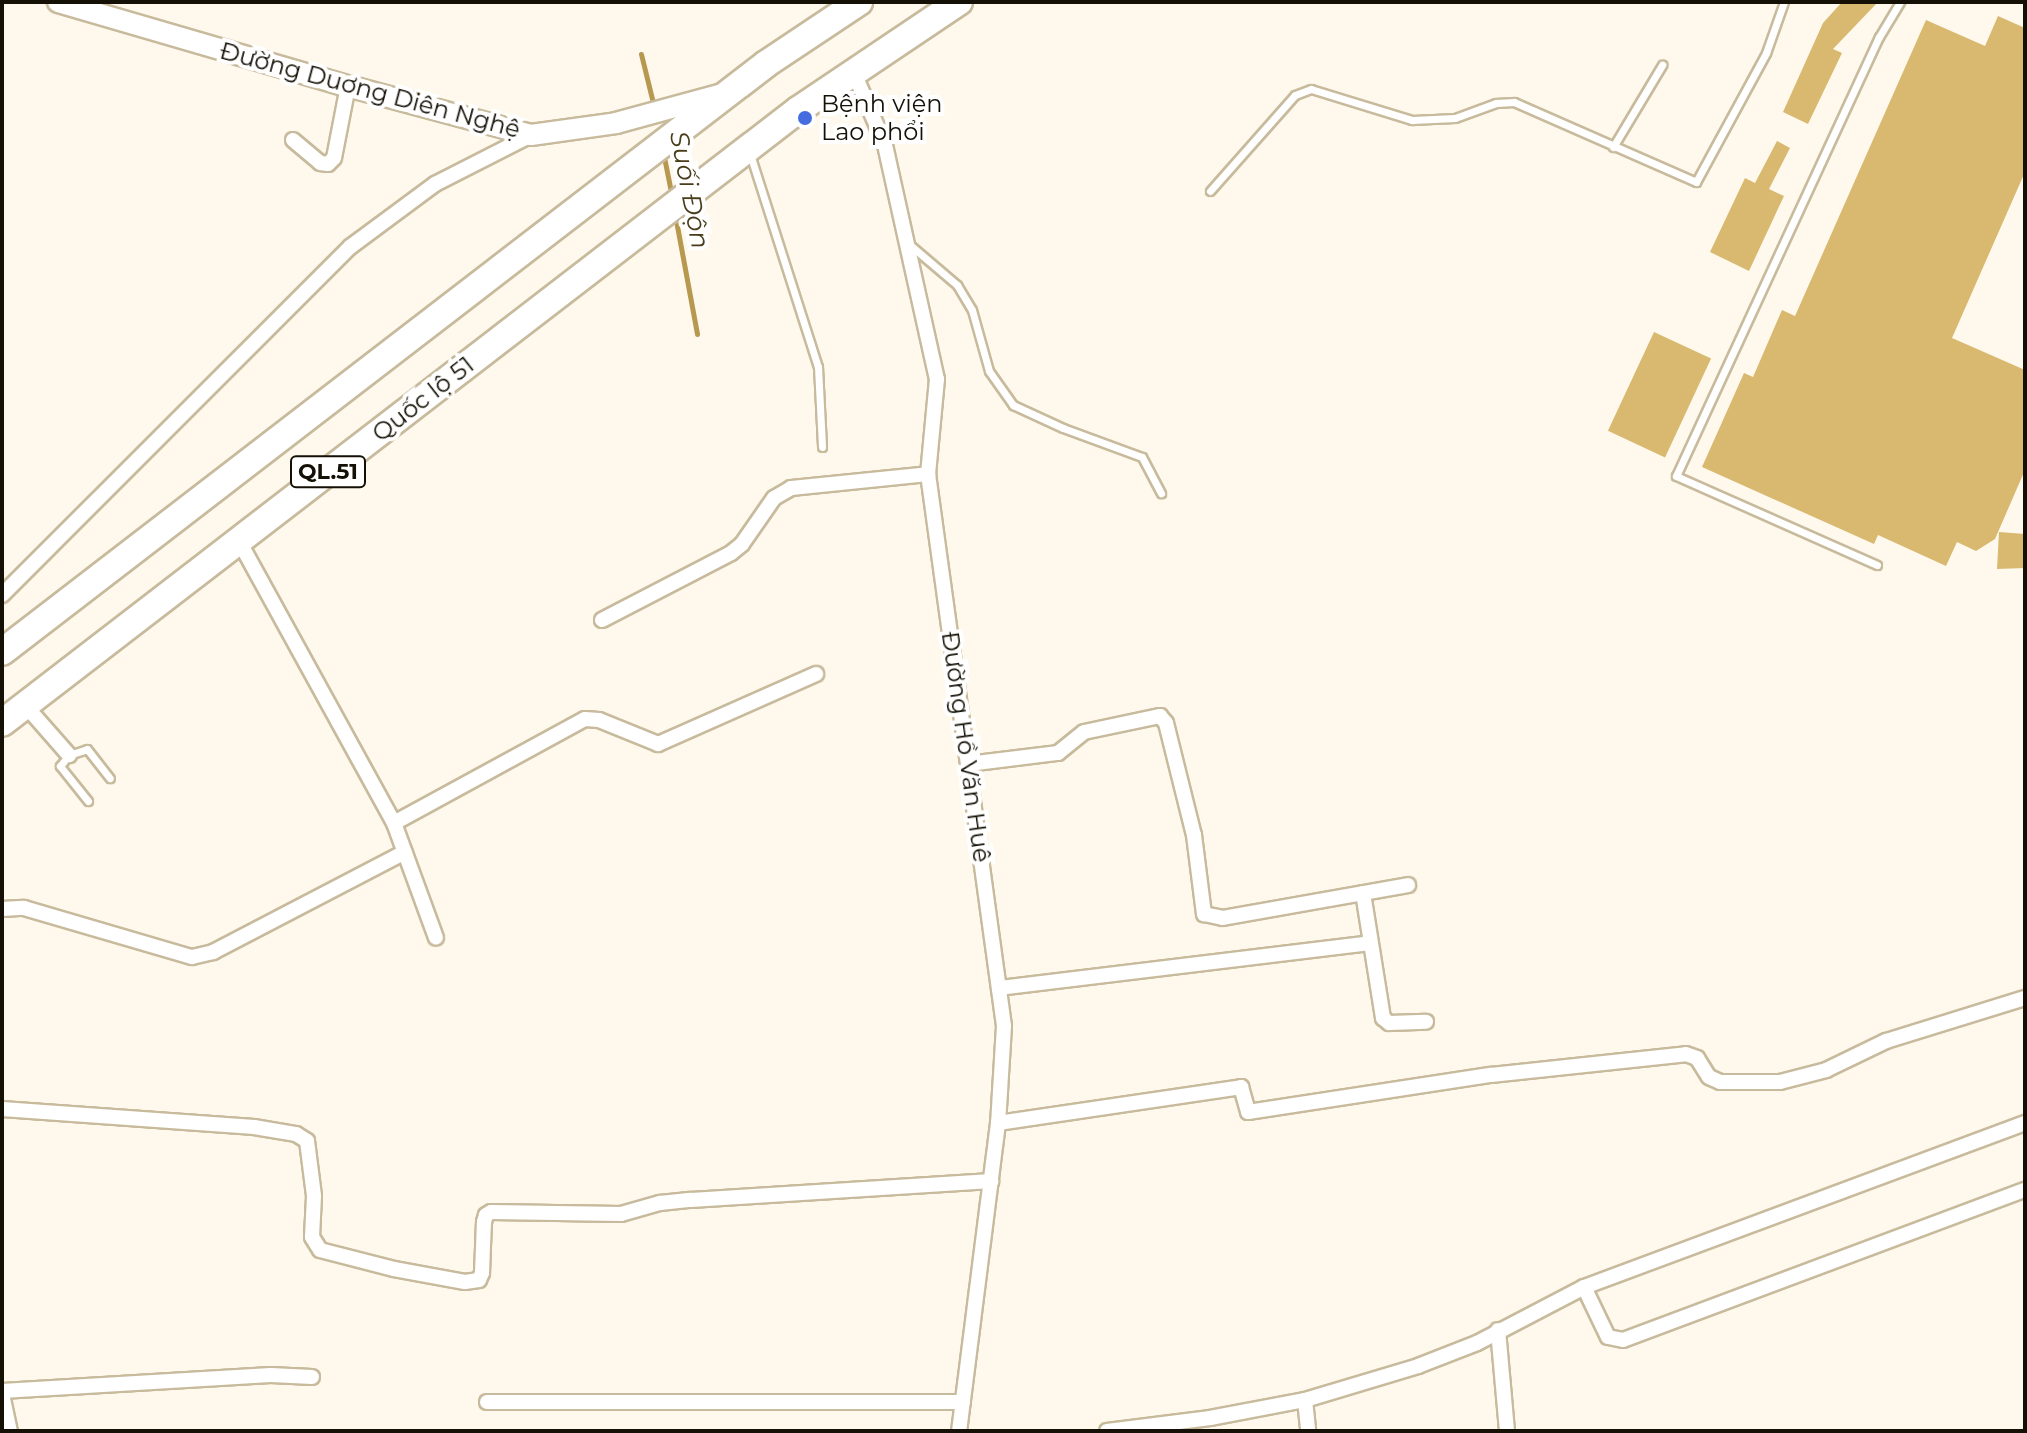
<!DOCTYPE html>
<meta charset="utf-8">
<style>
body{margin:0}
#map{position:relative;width:2027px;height:1433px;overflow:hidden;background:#fef9ec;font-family:Montserrat,sans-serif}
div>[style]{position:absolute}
.stream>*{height:5px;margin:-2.5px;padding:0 2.5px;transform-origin:2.5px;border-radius:2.5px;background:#b7984f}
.building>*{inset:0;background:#d9b970;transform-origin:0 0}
.roads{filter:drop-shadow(2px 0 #c8ba9c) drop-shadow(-2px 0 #c8ba9c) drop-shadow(0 2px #c8ba9c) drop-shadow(0 -2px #c8ba9c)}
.lane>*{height:7px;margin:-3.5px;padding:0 3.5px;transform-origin:3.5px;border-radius:3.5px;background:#fff}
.street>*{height:14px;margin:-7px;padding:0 7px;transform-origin:7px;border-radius:7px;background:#fff}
.secondary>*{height:20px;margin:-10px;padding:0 10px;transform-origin:10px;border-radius:10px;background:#fff}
.highway>*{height:26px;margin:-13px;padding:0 13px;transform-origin:13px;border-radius:13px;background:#fff}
.dots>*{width:22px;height:22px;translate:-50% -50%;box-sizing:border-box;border:4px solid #fff;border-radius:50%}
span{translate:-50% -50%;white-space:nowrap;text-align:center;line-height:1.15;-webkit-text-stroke:8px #fff;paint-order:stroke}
.shield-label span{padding:2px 6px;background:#fff;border:2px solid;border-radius:6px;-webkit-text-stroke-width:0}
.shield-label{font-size:22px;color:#141006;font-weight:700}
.street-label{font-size:24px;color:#141006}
.poi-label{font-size:24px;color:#141006}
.left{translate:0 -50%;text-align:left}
.water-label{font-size:26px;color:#4a3d1c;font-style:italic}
.frame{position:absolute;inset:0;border:4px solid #141006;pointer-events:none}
</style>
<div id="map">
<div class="stream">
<i style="left:641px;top:54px;width:55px;rotate:76.2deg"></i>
<i style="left:663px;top:152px;width:46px;rotate:78.7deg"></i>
<i style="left:675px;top:215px;width:121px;rotate:79.5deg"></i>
</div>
<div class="building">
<i style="clip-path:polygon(1842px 2px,1878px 2px,1833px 49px,1842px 53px,1808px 124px,1783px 112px,1823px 23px)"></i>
<i style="clip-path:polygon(1998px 16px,2025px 28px,2025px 172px,1952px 338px,2025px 370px,2025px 470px,1995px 539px,1976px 551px,1957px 542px,1946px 566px,1878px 535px,1874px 544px,1702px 467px,1744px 373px,1753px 377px,1782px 310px,1795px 316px,1926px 20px,1985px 46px)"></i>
<i style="clip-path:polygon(1777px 141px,1790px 148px,1769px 189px,1784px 196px,1749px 271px,1710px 252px,1745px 178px,1755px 183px)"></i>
<i style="left:1654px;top:332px;width:63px;height:109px;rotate:25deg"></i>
<i style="clip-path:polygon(1999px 532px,2025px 534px,2025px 568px,1997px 569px)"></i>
</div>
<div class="roads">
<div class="lane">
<i style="left:1613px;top:147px;width:96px;rotate:-59.1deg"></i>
<i style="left:750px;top:154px;width:224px;rotate:72.3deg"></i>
<i style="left:818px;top:367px;width:80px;rotate:87.1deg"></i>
<i style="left:1210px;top:191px;width:128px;rotate:-48.5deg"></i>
<i style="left:1295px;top:95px;width:17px;rotate:-21deg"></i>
<i style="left:1311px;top:89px;width:106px;rotate:17.1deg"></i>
<i style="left:1412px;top:120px;width:43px;rotate:-2.7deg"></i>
<i style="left:1455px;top:118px;width:44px;rotate:-20.1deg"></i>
<i style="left:1496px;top:103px;width:18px;rotate:-3deg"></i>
<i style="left:1514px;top:102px;width:199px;rotate:23.7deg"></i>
<i style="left:1696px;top:182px;width:147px;rotate:-61.5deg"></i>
<i style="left:1766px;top:53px;width:54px;rotate:-70.6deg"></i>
<i style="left:910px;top:245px;width:62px;rotate:40.4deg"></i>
<i style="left:957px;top:285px;width:29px;rotate:59deg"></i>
<i style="left:972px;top:310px;width:63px;rotate:74.4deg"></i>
<i style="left:989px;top:371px;width:42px;rotate:54.8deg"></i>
<i style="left:1013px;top:405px;width:55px;rotate:24.7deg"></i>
<i style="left:1063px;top:428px;width:84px;rotate:20.2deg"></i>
<i style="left:1142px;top:457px;width:41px;rotate:62.2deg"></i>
<i style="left:1877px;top:565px;width:220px;rotate:-156.1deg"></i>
<i style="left:1676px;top:476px;width:484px;rotate:-65.2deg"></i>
<i style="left:1879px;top:37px;width:41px;rotate:-59deg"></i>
<i style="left:88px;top:801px;width:45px;rotate:-128.7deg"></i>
<i style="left:60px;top:766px;width:14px;rotate:-51deg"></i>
<i style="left:69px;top:755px;width:19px;rotate:-18deg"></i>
<i style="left:87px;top:749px;width:37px;rotate:52deg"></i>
</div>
<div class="street">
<i style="left:854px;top:73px;width:78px;rotate:66.7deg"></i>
<i style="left:885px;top:145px;width:240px;rotate:77.5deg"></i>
<i style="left:937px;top:379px;width:95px;rotate:95.4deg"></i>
<i style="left:928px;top:474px;width:557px;rotate:82.16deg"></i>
<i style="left:1004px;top:1026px;width:97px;rotate:93.5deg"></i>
<i style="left:998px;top:1123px;width:310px;rotate:97.2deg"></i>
<i style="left:293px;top:140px;width:35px;rotate:40deg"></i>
<i style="left:320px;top:163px;width:8px;rotate:7deg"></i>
<i style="left:328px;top:164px;width:8px;rotate:-45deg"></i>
<i style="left:334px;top:158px;width:73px;rotate:-79deg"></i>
<i style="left:239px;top:541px;width:322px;rotate:61.2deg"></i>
<i style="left:394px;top:823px;width:122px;rotate:69.9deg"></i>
<i style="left:2px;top:595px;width:492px;rotate:-45deg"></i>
<i style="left:350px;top:247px;width:106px;rotate:-36.5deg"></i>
<i style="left:435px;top:184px;width:108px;rotate:-27deg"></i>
<i style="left:602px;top:620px;width:145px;rotate:-27.4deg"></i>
<i style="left:731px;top:553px;width:14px;rotate:-39deg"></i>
<i style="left:742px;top:544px;width:56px;rotate:-55.2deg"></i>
<i style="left:774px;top:498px;width:20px;rotate:-30deg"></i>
<i style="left:791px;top:488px;width:138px;rotate:-5.8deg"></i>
<i style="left:25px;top:705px;width:67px;rotate:48.7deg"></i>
<i style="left:968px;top:764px;width:91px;rotate:-7deg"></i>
<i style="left:1058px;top:753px;width:33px;rotate:-39deg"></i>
<i style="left:1084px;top:732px;width:78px;rotate:-11.9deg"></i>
<i style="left:1160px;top:716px;width:9px;rotate:49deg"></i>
<i style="left:1166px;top:723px;width:115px;rotate:76deg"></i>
<i style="left:1194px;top:835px;width:80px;rotate:82.8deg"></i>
<i style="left:1204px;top:914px;width:19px;rotate:12deg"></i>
<i style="left:1223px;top:918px;width:188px;rotate:-10.1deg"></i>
<i style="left:394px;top:823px;width:217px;rotate:-28.6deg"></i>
<i style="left:585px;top:719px;width:14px;rotate:4deg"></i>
<i style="left:599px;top:720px;width:64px;rotate:22.1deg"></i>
<i style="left:658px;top:744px;width:173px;rotate:-23.9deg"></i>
<i style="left:1363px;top:893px;width:127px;rotate:80.9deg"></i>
<i style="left:1383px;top:1018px;width:8px;rotate:40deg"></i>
<i style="left:1389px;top:1023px;width:37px;rotate:-2deg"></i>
<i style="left:2px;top:909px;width:22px;rotate:-3deg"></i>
<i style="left:24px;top:908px;width:175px;rotate:16.3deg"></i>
<i style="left:192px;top:957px;width:22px;rotate:-13deg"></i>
<i style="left:213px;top:952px;width:216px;rotate:-27.5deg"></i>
<i style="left:999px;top:988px;width:373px;rotate:-6.9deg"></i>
<i style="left:2px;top:1109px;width:253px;rotate:4.1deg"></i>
<i style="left:254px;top:1127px;width:43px;rotate:9.5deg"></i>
<i style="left:296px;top:1134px;width:13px;rotate:32deg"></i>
<i style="left:307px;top:1141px;width:55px;rotate:82.7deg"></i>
<i style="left:314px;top:1196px;width:41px;rotate:92.8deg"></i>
<i style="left:312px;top:1237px;width:15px;rotate:58deg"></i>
<i style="left:320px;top:1250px;width:76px;rotate:14.4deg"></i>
<i style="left:394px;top:1269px;width:72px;rotate:10.4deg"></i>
<i style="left:465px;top:1282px;width:14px;rotate:-8deg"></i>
<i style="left:479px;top:1280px;width:8px;rotate:-67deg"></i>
<i style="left:482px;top:1273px;width:51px;rotate:-87.8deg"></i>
<i style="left:484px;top:1222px;width:7px;rotate:-74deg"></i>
<i style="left:486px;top:1215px;width:6px;rotate:-31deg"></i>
<i style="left:491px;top:1212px;width:130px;rotate:0.9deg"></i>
<i style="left:621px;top:1214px;width:41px;rotate:-15.8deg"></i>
<i style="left:660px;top:1203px;width:31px;rotate:-6deg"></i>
<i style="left:691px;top:1200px;width:301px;rotate:-3.6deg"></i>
<i style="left:998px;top:1123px;width:246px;rotate:-8.4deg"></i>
<i style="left:1241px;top:1087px;width:26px;rotate:74deg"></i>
<i style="left:1248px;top:1112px;width:246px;rotate:-8.7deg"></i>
<i style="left:1491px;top:1075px;width:196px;rotate:-6.1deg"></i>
<i style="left:1686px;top:1054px;width:12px;rotate:20deg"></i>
<i style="left:1697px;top:1058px;width:22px;rotate:58deg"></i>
<i style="left:1709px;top:1077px;width:12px;rotate:24deg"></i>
<i style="left:1720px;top:1082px;width:60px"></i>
<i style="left:1780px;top:1082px;width:48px;rotate:-14.6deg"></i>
<i style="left:1826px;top:1070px;width:67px;rotate:-25.8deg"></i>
<i style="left:1886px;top:1041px;width:145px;rotate:-17.2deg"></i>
<i style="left:1584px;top:1287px;width:55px;rotate:64.4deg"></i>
<i style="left:1608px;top:1337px;width:15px;rotate:11deg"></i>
<i style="left:1623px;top:1340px;width:429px;rotate:-20.5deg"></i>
<i style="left:1498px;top:1330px;width:101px;rotate:84.9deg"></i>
<i style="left:2px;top:1391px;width:269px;rotate:-3.4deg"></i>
<i style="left:271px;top:1375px;width:41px;rotate:2.8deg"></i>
<i style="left:2px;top:1394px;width:38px;rotate:78deg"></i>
<i style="left:1305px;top:1400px;width:31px;rotate:84deg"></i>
<i style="left:487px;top:1402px;width:476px"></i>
<i style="left:1107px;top:1431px;width:104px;rotate:-7.2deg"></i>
<i style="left:1210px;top:1418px;width:97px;rotate:-10.7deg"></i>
<i style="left:1305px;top:1400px;width:118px;rotate:-16.7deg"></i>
<i style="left:1418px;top:1366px;width:63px;rotate:-21.3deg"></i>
<i style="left:1477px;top:1343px;width:121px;rotate:-27.6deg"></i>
<i style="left:1584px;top:1287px;width:471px;rotate:-20.4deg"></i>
</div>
<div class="secondary">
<i style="left:58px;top:2px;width:302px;rotate:16.2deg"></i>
<i style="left:348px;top:86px;width:189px;rotate:15deg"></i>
<i style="left:531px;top:135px;width:86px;rotate:-8deg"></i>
<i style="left:616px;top:123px;width:107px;rotate:-15.2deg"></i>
</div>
<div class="highway">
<i style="left:2px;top:652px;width:964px;rotate:-37.58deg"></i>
<i style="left:766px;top:64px;width:112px;rotate:-33.7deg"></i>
<i style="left:2px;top:723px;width:1005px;rotate:-37.6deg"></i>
<i style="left:798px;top:110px;width:194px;rotate:-33.9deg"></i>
</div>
</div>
<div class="dots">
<i style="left:805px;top:118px;background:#456ddf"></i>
</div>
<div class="shield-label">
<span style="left:328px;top:472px">QL.51</span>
</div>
<div class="street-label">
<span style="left:370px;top:90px;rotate:15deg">Đường Duơng Diên Nghệ</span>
<span style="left:423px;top:399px;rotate:-38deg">Quốc lộ 51</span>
<span style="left:966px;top:747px;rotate:82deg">Đường Hồ Văn Huê</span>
</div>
<div class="poi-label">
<span class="left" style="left:821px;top:118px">Bệnh viện<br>Lao phổi</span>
</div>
<div class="water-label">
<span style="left:689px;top:190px;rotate:79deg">Suối Độn</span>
</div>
<div class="frame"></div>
</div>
